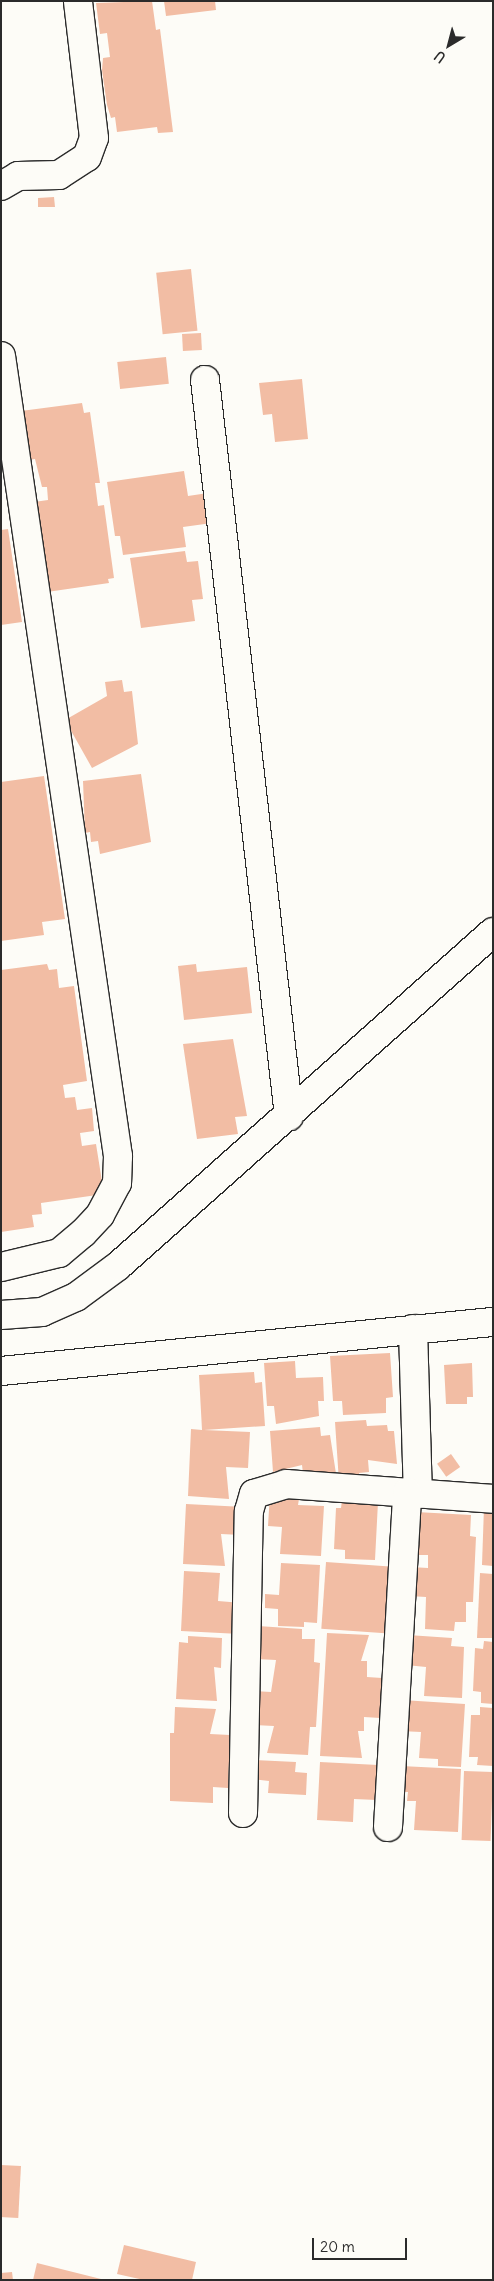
<!DOCTYPE html>
<style>
body{margin:0}
#map{position:relative;width:494px;height:2281px;overflow:hidden;background:#fdfcf7;font-family:Delius,sans-serif}
div>[style]{position:absolute}
.building>*{inset:0;background:#f2bda4;transform-origin:0 0}
.roads{filter:drop-shadow(1px 0 #2b2b2b) drop-shadow(-1px 0 #2b2b2b) drop-shadow(0 1px #2b2b2b) drop-shadow(0 -1px #2b2b2b)}
.minor>*{height:28px;margin:-14px;padding:0 14px;transform-origin:14px;border-radius:14px;background:#fdfcf7}
span{translate:-50% -50%;white-space:nowrap;text-align:center;line-height:1.15;-webkit-text-stroke:4px #fdfcf7;paint-order:stroke}
.frame{position:absolute;inset:0;border:2px solid #2b2b2b;pointer-events:none}
.north{position:absolute;left:424px;top:20px;width:50px;height:50px;-webkit-text-stroke:4px #fdfcf7;paint-order:stroke;rotate:217deg;font-size:14px;font-weight:700;line-height:20px;text-align:center;color:#2b2b2b}
.north::after{content:'';display:block;margin:auto;width:18px;height:22px;background:#2b2b2b;clip-path:polygon(50% 0,100% 100%,50% 72%,0 100%)}
.scale{position:absolute;left:312px;top:2238px;width:95px;height:22px;box-sizing:border-box;border:2px solid #2b2b2b;border-top:0;padding-left:6px;font-size:15px;line-height:18px;white-space:nowrap;color:#2b2b2b;-webkit-text-stroke:4px #fdfcf7;paint-order:stroke}
</style>
<div id="map">
<div class="building">
<i style="clip-path:polygon(152px 1px,156px 30px,160px 29px,173px 132px,158px 133px,157px 127px,117px 132px,115px 117px,111px 118px,107px 105px,102px 70px,103px 58px,110px 57px,107px 33px,100px 34px,96px 3px)"></i>
<i style="clip-path:polygon(164px 1px,215px 1px,216px 10px,166px 16px)"></i>
<i style="clip-path:polygon(54px 197px,55px 207px,38px 207px,38px 198px)"></i>
<i style="left:191px;top:269px;width:62px;height:35px;rotate:84deg"></i>
<i style="left:201px;top:333px;width:17px;height:19px;rotate:87deg"></i>
<i style="left:166px;top:357px;width:27px;height:49px;rotate:84deg"></i>
<i style="clip-path:polygon(302px 379px,308px 439px,275px 442px,272px 414px,263px 415px,259px 383px)"></i>
<i style="clip-path:polygon(82px 403px,84px 413px,90px 412px,100px 483px,95px 483px,98px 506px,104px 505px,114px 578px,108px 579px,109px 583px,47px 592px,34px 502px,48px 500px,47px 487px,42px 487px,35px 459px,28px 460px,21px 411px)"></i>
<i style="clip-path:polygon(184px 471px,188px 496px,208px 493px,212px 523px,183px 527px,186px 547px,123px 555px,120px 536px,115px 536px,107px 482px)"></i>
<i style="clip-path:polygon(8px 529px,22px 622px,1px 625px,1px 530px)"></i>
<i style="clip-path:polygon(185px 551px,187px 562px,198px 561px,203px 599px,192px 600px,195px 621px,141px 628px,130px 558px)"></i>
<i style="clip-path:polygon(122px 680px,124px 692px,132px 691px,138px 744px,92px 768px,65px 720px,107px 696px,105px 682px)"></i>
<i style="clip-path:polygon(141px 774px,151px 842px,100px 854px,98px 841px,91px 842px,90px 832px,85px 833px,83px 781px)"></i>
<i style="clip-path:polygon(44px 776px,65px 919px,42px 922px,44px 935px,1px 941px,1px 782px)"></i>
<i style="clip-path:polygon(47px 964px,49px 970px,57px 969px,59px 988px,74px 986px,87px 1081px,63px 1085px,65px 1098px,75px 1097px,77px 1110px,92px 1108px,94px 1131px,80px 1133px,82px 1146px,96px 1144px,104px 1194px,41px 1203px,42px 1214px,32px 1215px,34px 1227px,1px 1232px,1px 970px)"></i>
<i style="clip-path:polygon(196px 964px,197px 972px,247px 967px,252px 1013px,184px 1020px,178px 966px)"></i>
<i style="clip-path:polygon(233px 1039px,247px 1116px,235px 1117px,238px 1134px,197px 1139px,183px 1044px)"></i>
<i style="clip-path:polygon(390px 1353px,393px 1397px,386px 1398px,386px 1413px,343px 1415px,342px 1401px,333px 1401px,330px 1356px)"></i>
<i style="clip-path:polygon(295px 1361px,296px 1378px,323px 1377px,324px 1401px,318px 1401px,319px 1416px,276px 1424px,274px 1406px,267px 1406px,264px 1363px)"></i>
<i style="clip-path:polygon(472px 1363px,473px 1397px,467px 1397px,467px 1404px,446px 1404px,444px 1365px)"></i>
<i style="clip-path:polygon(254px 1372px,255px 1383px,262px 1382px,265px 1426px,204px 1430px,250px 1432px,248px 1468px,226px 1467px,229px 1499px,188px 1496px,191px 1429px,202px 1430px,199px 1375px)"></i>
<i style="clip-path:polygon(366px 1420px,367px 1426px,387px 1425px,388px 1431px,394px 1431px,397px 1464px,368px 1460px,369px 1472px,359px 1473px,359px 1481px,339px 1482px,335px 1422px)"></i>
<i style="clip-path:polygon(320px 1427px,321px 1436px,330px 1435px,337px 1480px,304px 1482px,302px 1465px,273px 1472px,270px 1431px)"></i>
<i style="left:451px;top:1454px;width:16px;height:17px;rotate:55deg"></i>
<i style="clip-path:polygon(270px 1493px,299px 1499px,298px 1505px,324px 1506px,321px 1556px,280px 1554px,282px 1527px,268px 1526px)"></i>
<i style="clip-path:polygon(342px 1500px,378px 1502px,375px 1560px,345px 1559px,345px 1550px,334px 1549px,336px 1508px,341px 1508px)"></i>
<i style="clip-path:polygon(186px 1504px,244px 1507px,242px 1535px,221px 1534px,225px 1566px,183px 1564px)"></i>
<i style="clip-path:polygon(484px 1507px,493px 1507px,493px 1566px,482px 1565px)"></i>
<i style="clip-path:polygon(416px 1512px,471px 1515px,470px 1536px,476px 1537px,473px 1602px,466px 1602px,466px 1622px,455px 1622px,454px 1631px,425px 1629px,426px 1597px,409px 1596px,411px 1567px,428px 1568px,428px 1555px,414px 1555px)"></i>
<i style="left:326px;top:1562px;width:64px;height:67px;rotate:4deg"></i>
<i style="clip-path:polygon(281px 1563px,320px 1565px,317px 1623px,304px 1622px,304px 1627px,278px 1626px,278px 1609px,265px 1608px,265px 1594px,279px 1595px)"></i>
<i style="clip-path:polygon(184px 1571px,220px 1573px,218px 1601px,242px 1603px,240px 1634px,181px 1631px)"></i>
<i style="clip-path:polygon(480px 1573px,493px 1574px,493px 1638px,477px 1638px)"></i>
<i style="clip-path:polygon(258px 1626px,302px 1629px,302px 1639px,315px 1639px,314px 1662px,320px 1663px,316px 1727px,310px 1727px,308px 1755px,267px 1753px,274px 1726px,252px 1725px,254px 1691px,271px 1692px,276px 1660px,256px 1659px)"></i>
<i style="clip-path:polygon(327px 1633px,369px 1635px,361px 1661px,367px 1661px,367px 1677px,382px 1678px,380px 1718px,364px 1717px,364px 1731px,358px 1731px,362px 1758px,320px 1756px)"></i>
<i style="clip-path:polygon(408px 1635px,452px 1638px,451px 1646px,464px 1647px,462px 1698px,424px 1696px,426px 1667px,406px 1665px)"></i>
<i style="clip-path:polygon(188px 1636px,222px 1638px,221px 1668px,214px 1667px,217px 1701px,176px 1699px,179px 1642px,188px 1643px)"></i>
<i style="clip-path:polygon(484px 1641px,493px 1642px,493px 1704px,481px 1703px,481px 1692px,473px 1691px,475px 1648px,483px 1649px)"></i>
<i style="clip-path:polygon(402px 1700px,465px 1704px,461px 1767px,438px 1766px,438px 1759px,419px 1758px,421px 1732px,400px 1731px)"></i>
<i style="clip-path:polygon(175px 1707px,216px 1709px,210px 1734px,230px 1735px,228px 1788px,213px 1787px,213px 1803px,170px 1801px,170px 1733px,174px 1733px)"></i>
<i style="clip-path:polygon(480px 1707px,493px 1708px,493px 1766px,477px 1765px,478px 1757px,469px 1757px,471px 1715px,480px 1715px)"></i>
<i style="clip-path:polygon(252px 1760px,296px 1762px,295px 1772px,307px 1773px,306px 1795px,268px 1793px,269px 1781px,251px 1779px)"></i>
<i style="clip-path:polygon(320px 1762px,378px 1765px,377px 1800px,354px 1799px,353px 1822px,317px 1820px)"></i>
<i style="clip-path:polygon(401px 1766px,461px 1769px,458px 1832px,414px 1830px,416px 1801px,407px 1801px,408px 1792px,399px 1792px)"></i>
<i style="left:464px;top:1771px;width:29px;height:69px;rotate:2deg"></i>
<i style="left:1px;top:2165px;width:20px;height:52px;rotate:3deg"></i>
<i style="clip-path:polygon(124px 2245px,196px 2262px,192px 2280px,144px 2280px,117px 2274px)"></i>
<i style="clip-path:polygon(37px 2263px,101px 2279px,101px 2280px,33px 2280px)"></i>
<i style="clip-path:polygon(12px 2272px,13px 2280px,1px 2280px,1px 2273px)"></i>
</div>
<div class="roads">
<div class="minor">
<i style="left:1px;top:186px;width:20px;rotate:-30deg"></i>
<i style="left:18px;top:176px;width:41px;rotate:-1.4deg"></i>
<i style="left:59px;top:175px;width:33px;rotate:-33deg"></i>
<i style="left:87px;top:157px;width:20px;rotate:-70deg"></i>
<i style="left:94px;top:138px;width:138px;rotate:-96.7deg"></i>
<i style="left:1px;top:356px;width:809px;rotate:81.68deg"></i>
<i style="left:118px;top:1156px;width:27px;rotate:92deg"></i>
<i style="left:117px;top:1183px;width:36px;rotate:118deg"></i>
<i style="left:100px;top:1215px;width:25px;rotate:133deg"></i>
<i style="left:83px;top:1233px;width:31px;rotate:140deg"></i>
<i style="left:59px;top:1253px;width:60px;rotate:166.4deg"></i>
<i style="left:205px;top:380px;width:741px;rotate:83.49deg"></i>
<i style="left:1px;top:1315px;width:41px;rotate:-4.2deg"></i>
<i style="left:42px;top:1312px;width:37px;rotate:-24deg"></i>
<i style="left:76px;top:1297px;width:52px;rotate:-36.4deg"></i>
<i style="left:118px;top:1266px;width:502px;rotate:-41.69deg"></i>
<i style="left:413px;top:1329px;width:165px;rotate:88.3deg"></i>
<i style="left:1px;top:1371px;width:494px;rotate:-5.7deg"></i>
<i style="left:243px;top:1813px;width:302px;rotate:-88.9deg"></i>
<i style="left:249px;top:1511px;width:18px;rotate:-74deg"></i>
<i style="left:254px;top:1494px;width:34px;rotate:-17deg"></i>
<i style="left:286px;top:1484px;width:208px;rotate:4.1deg"></i>
<i style="left:388px;top:1827px;width:335px;rotate:-86.7deg"></i>
</div>
</div>
<div class="frame"></div>
<div class="north">U</div>
<div class="scale">20 m</div>
</div>
